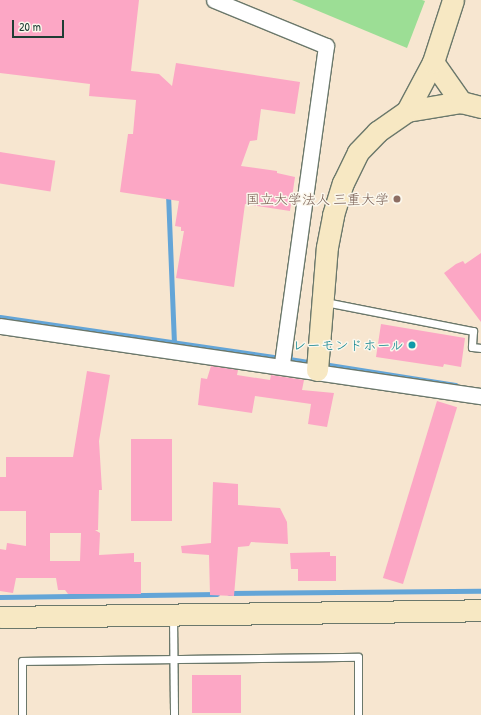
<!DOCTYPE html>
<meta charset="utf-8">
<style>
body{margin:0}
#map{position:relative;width:481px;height:715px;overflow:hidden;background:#f7e6d0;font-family:"Patrick Hand","Klee One",sans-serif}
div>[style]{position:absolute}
.green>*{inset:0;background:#9cde95}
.stream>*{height:5px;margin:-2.5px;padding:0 2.5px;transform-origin:2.5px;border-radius:2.5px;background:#64a5d7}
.building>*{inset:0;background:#fca7c5;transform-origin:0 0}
.roads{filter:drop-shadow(1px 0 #6b786b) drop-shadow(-1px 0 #6b786b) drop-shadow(0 1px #6b786b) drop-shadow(0 -1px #6b786b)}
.lane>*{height:7px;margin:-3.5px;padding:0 3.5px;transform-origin:3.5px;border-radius:3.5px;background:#fff}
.street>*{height:15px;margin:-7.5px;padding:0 7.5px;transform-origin:7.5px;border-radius:7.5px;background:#fff}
.secondary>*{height:21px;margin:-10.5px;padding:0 10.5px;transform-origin:10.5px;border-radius:10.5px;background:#f7e8c3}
.dots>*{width:11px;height:11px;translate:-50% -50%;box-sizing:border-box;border:2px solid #fbf7ec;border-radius:50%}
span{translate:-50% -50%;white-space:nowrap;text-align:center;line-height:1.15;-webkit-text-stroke:3px #fbf7ec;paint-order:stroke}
.education-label{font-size:14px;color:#785e54}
.right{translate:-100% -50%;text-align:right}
.culture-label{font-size:14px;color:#0d838f}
.scale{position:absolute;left:12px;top:20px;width:52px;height:18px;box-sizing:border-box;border:2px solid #1f3d34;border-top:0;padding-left:5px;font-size:12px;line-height:14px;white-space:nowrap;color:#1f3d34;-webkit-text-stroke:3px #fbf7ec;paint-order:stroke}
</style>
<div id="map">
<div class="green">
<i style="clip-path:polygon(292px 0,422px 0,425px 1px,407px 48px)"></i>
</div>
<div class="stream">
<i style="left:168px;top:194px;width:147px;rotate:87.7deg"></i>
<i style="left:0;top:317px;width:285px;rotate:8.3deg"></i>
<i style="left:290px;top:355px;width:4px;rotate:104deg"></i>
<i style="left:289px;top:359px;width:24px;rotate:9deg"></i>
<i style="left:323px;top:364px;width:134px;rotate:9deg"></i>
<i style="left:229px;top:593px;width:252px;rotate:-0.5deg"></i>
<i style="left:0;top:597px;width:217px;rotate:-0.8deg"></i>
</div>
<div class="building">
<i style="clip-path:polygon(0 0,139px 0,131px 71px,159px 74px,172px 86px,176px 63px,300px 82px,295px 114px,261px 109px,257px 140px,250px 141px,241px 166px,277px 171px,277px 173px,295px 177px,290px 211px,245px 204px,234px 287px,176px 278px,184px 231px,181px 231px,181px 227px,175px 226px,179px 201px,120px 192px,128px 134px,133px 134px,136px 100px,89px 96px,90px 84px,0 73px)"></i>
<i style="left:0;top:152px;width:56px;height:31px;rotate:9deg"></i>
<i style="clip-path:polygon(481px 253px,481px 322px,444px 273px,456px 264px,463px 261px,465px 264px)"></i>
<i style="clip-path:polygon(381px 324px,465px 338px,461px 367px,444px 364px,443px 367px,376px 357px)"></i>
<i style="clip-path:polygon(211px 366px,238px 370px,237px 375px,270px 380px,271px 375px,304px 380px,302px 390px,334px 393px,327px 427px,308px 424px,311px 404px,255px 396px,252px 413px,198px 405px,201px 378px,207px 379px)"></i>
<i style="clip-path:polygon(evenodd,87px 371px,110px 375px,99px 441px,102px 490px,99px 490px,98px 530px,95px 530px,100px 533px,99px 555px,134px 553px,134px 562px,141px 562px,141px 594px,68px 594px,65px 590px,58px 590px,56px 578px,16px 578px,13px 593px,0 591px,0 549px,6px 550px,7px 543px,26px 546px,26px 511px,0 511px,0 477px,6px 477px,6px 457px,73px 457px,87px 371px,50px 533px,81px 533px,80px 561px,50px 561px,50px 533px)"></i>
<i style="left:437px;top:401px;width:21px;height:185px;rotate:17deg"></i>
<i style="left:131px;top:439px;width:41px;height:82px"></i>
<i style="clip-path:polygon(213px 482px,238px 484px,238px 505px,280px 508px,287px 522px,288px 544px,251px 542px,249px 546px,238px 547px,234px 596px,210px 595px,209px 555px,182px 553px,181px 546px,211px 543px)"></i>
<i style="clip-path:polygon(330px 552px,330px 556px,336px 556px,336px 581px,298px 581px,298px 569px,291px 569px,290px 553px)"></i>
<i style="left:192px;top:675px;width:49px;height:38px"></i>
</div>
<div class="roads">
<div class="lane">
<i style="left:325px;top:302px;width:151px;rotate:11.1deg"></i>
<i style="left:473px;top:331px;width:16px;rotate:94deg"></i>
<i style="left:472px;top:347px;width:9px;rotate:6deg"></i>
<i style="left:173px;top:616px;width:99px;rotate:89.4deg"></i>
<i style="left:22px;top:715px;width:54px;rotate:-90deg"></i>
<i style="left:22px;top:661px;width:336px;rotate:-0.7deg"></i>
<i style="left:358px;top:657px;width:58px;rotate:90deg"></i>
</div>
<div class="street">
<i style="left:214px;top:0;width:121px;rotate:22.3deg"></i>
<i style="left:326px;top:46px;width:322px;rotate:97.9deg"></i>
<i style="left:0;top:326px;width:486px;rotate:8.3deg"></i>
</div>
<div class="secondary">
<i style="left:433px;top:62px;width:49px;rotate:55deg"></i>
<i style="left:407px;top:111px;width:55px;rotate:-9.5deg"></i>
<i style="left:461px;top:102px;width:21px;rotate:14deg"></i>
<i style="left:317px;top:370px;width:123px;rotate:-85.4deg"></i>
<i style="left:327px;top:247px;width:33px;rotate:-79deg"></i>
<i style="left:333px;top:215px;width:34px;rotate:-73deg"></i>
<i style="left:343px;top:183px;width:34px;rotate:-64deg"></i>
<i style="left:358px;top:152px;width:28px;rotate:-46deg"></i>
<i style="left:377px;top:132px;width:37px;rotate:-35deg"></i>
<i style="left:407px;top:111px;width:55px;rotate:-62deg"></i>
<i style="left:433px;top:62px;width:65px;rotate:-72.1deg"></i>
<i style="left:0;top:617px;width:481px;rotate:-0.8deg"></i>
</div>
</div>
<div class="dots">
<i style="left:397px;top:199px;background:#8d6e63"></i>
<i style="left:412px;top:345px;background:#0f9aa8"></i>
</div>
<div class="education-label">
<span class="right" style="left:389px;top:199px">国立大学法人 三重大学</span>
</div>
<div class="culture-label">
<span class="right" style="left:404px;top:345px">レーモンドホール</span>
</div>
<div class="scale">20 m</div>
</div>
